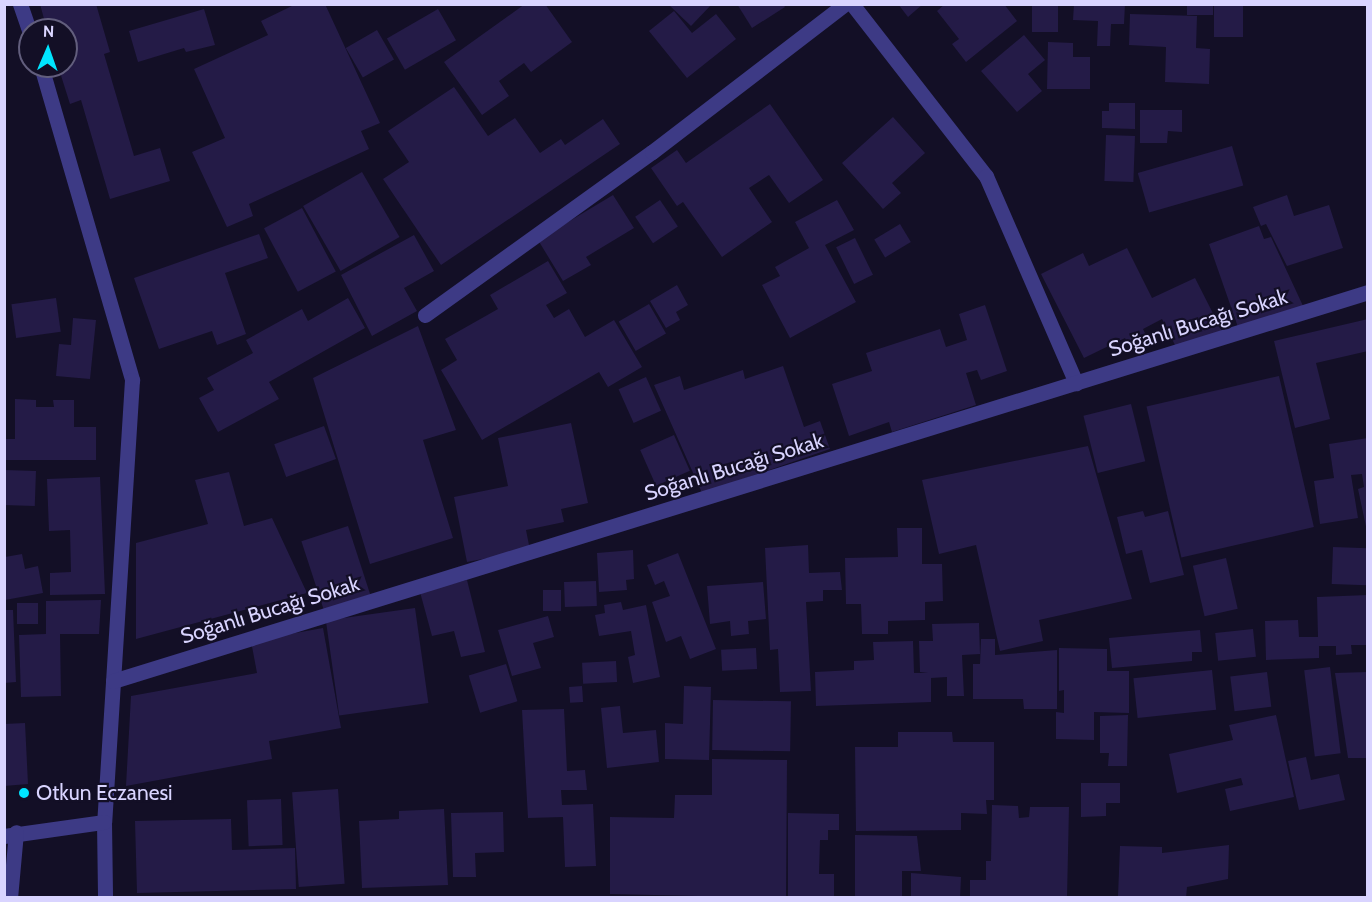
<!DOCTYPE html>
<meta charset="utf-8">
<style>
body{margin:0}
#map{position:relative;width:1372px;height:902px;overflow:hidden;background:#130f26;font-family:Cabin,sans-serif}
div>[style]{position:absolute}
.building>*{inset:0;background:#241b47;transform-origin:0 0}
.street>*{height:15px;margin:-7.5px;padding:0 7.5px;transform-origin:7.5px;border-radius:7.5px;background:#3d3a85}
.dots>*{width:16px;height:16px;translate:-50% -50%;box-sizing:border-box;border:3px solid #130f26;border-radius:50%}
span{translate:-50% -50%;white-space:nowrap;text-align:center;line-height:1.15;-webkit-text-stroke:4.5px #130f26;paint-order:stroke}
.street-label{font-size:21px;color:#d9d4ff}
.poi-label{font-size:21px;color:#d9d4ff}
.left{translate:0 -50%;text-align:left}
.frame{position:absolute;inset:0;border:6px solid #d9d4ff;pointer-events:none}
.north{position:absolute;left:18px;top:18px;width:60px;height:60px;box-sizing:border-box;background:#130f26;border:2px solid #625e7d;border-radius:50%;rotate:2deg;font-size:16px;font-weight:700;line-height:24px;text-align:center;color:#d9d4ff}
.north::after{content:'';display:block;margin:auto;width:21px;height:27px;background:#00e5ff;clip-path:polygon(50% 0,100% 100%,50% 72%,0 100%)}
</style>
<div id="map">
<div class="building">
<i style="clip-path:polygon(40px 4px,96px 4px,110px 52px,104px 54px,134px 156px,160px 148px,170px 181px,110px 199px,81px 100px,70px 104px,58px 66px,66px 66px,66px 30px,47px 30px)"></i>
<i style="clip-path:polygon(296px 4px,325px 4px,380px 123px,361px 131px,369px 149px,249px 204px,253px 216px,227px 227px,192px 152px,225px 138px,194px 69px,268px 35px,261px 21px)"></i>
<i style="clip-path:polygon(525px 4px,545px 4px,572px 42px,531px 72px,524px 63px,499px 81px,509px 96px,482px 115px,444px 62px)"></i>
<i style="clip-path:polygon(668px 4px,712px 4px,691px 26px)"></i>
<i style="clip-path:polygon(737px 4px,783px 4px,785px 7px,752px 28px)"></i>
<i style="clip-path:polygon(898px 4px,923px 4px,908px 17px)"></i>
<i style="clip-path:polygon(945px 4px,1004px 4px,1017px 21px,966px 62px,952px 44px,959px 39px,937px 11px)"></i>
<i style="left:1032px;top:4px;width:26px;height:28px"></i>
<i style="clip-path:polygon(1074px 4px,1125px 4px,1124px 24px,1111px 24px,1110px 46px,1097px 46px,1098px 21px,1073px 20px)"></i>
<i style="left:1187px;top:4px;width:26px;height:11px"></i>
<i style="left:1214px;top:4px;width:29px;height:33px"></i>
<i style="clip-path:polygon(204px 9px,215px 45px,186px 52px,184px 48px,138px 62px,129px 31px)"></i>
<i style="left:438px;top:9px;width:36px;height:59px;rotate:60deg"></i>
<i style="clip-path:polygon(674px 11px,692px 33px,716px 14px,736px 39px,687px 78px,649px 31px)"></i>
<i style="clip-path:polygon(1130px 14px,1197px 16px,1196px 48px,1210px 49px,1209px 84px,1165px 82px,1166px 47px,1129px 45px)"></i>
<i style="left:377px;top:30px;width:34px;height:36px;rotate:60deg"></i>
<i style="clip-path:polygon(1024px 35px,1045px 60px,1028px 74px,1042px 91px,1017px 112px,981px 71px)"></i>
<i style="clip-path:polygon(1048px 42px,1073px 43px,1073px 57px,1090px 57px,1090px 89px,1047px 89px)"></i>
<i style="clip-path:polygon(454px 87px,488px 136px,515px 118px,540px 153px,561px 139px,565px 145px,603px 119px,620px 144px,441px 265px,383px 179px,409px 162px,388px 131px)"></i>
<i style="clip-path:polygon(1109px 103px,1135px 103px,1135px 129px,1102px 128px,1102px 111px,1109px 111px)"></i>
<i style="clip-path:polygon(770px 104px,823px 180px,789px 203px,769px 175px,749px 188px,772px 222px,722px 257px,683px 202px,677px 206px,651px 168px,677px 150px,686px 163px)"></i>
<i style="clip-path:polygon(1140px 110px,1182px 110px,1182px 132px,1168px 131px,1167px 143px,1140px 143px)"></i>
<i style="clip-path:polygon(893px 117px,925px 153px,892px 183px,901px 193px,883px 209px,842px 163px)"></i>
<i style="left:1106px;top:135px;width:29px;height:46px;rotate:2deg"></i>
<i style="left:1232px;top:146px;width:41px;height:98px;rotate:74deg"></i>
<i style="left:362px;top:172px;width:75px;height:68px;rotate:60deg"></i>
<i style="clip-path:polygon(613px 195px,634px 228px,586px 257px,591px 265px,563px 281px,538px 240px)"></i>
<i style="clip-path:polygon(1287px 195px,1294px 216px,1329px 205px,1343px 248px,1287px 266px,1266px 224px,1261px 226px,1253px 207px)"></i>
<i style="left:660px;top:200px;width:32px;height:30px;rotate:56deg"></i>
<i style="clip-path:polygon(837px 200px,854px 230px,825px 245px,856px 302px,790px 338px,762px 285px,780px 276px,775px 267px,809px 248px,795px 222px)"></i>
<i style="left:302px;top:208px;width:72px;height:43px;rotate:62deg"></i>
<i style="left:900px;top:224px;width:21px;height:30px;rotate:59deg"></i>
<i style="clip-path:polygon(1259px 226px,1264px 239px,1271px 237px,1304px 308px,1239px 330px,1209px 244px)"></i>
<i style="clip-path:polygon(259px 234px,268px 258px,225px 273px,246px 334px,217px 345px,212px 331px,159px 349px,134px 278px)"></i>
<i style="clip-path:polygon(414px 235px,434px 271px,404px 288px,417px 311px,372px 336px,341px 275px)"></i>
<i style="left:855px;top:238px;width:41px;height:21px;rotate:64deg"></i>
<i style="clip-path:polygon(1127px 248px,1152px 298px,1195px 278px,1222px 331px,1176px 347px,1162px 319px,1143px 329px,1149px 341px,1131px 350px,1125px 338px,1084px 358px,1041px 274px,1083px 253px,1089px 266px)"></i>
<i style="clip-path:polygon(548px 261px,567px 293px,546px 305px,554px 318px,569px 309px,585px 337px,614px 320px,642px 367px,608px 387px,599px 372px,482px 440px,441px 370px,457px 360px,445px 339px,498px 309px,490px 295px)"></i>
<i style="clip-path:polygon(677px 285px,688px 305px,676px 312px,680px 320px,666px 328px,650px 301px)"></i>
<i style="left:56px;top:298px;width:34px;height:45px;rotate:82deg"></i>
<i style="clip-path:polygon(348px 298px,365px 328px,269px 382px,279px 399px,218px 432px,199px 398px,214px 390px,207px 378px,253px 353px,246px 340px,302px 309px,308px 321px)"></i>
<i style="left:649px;top:304px;width:34px;height:35px;rotate:60deg"></i>
<i style="clip-path:polygon(985px 305px,1007px 371px,981px 380px,977px 370px,966px 373px,976px 405px,892px 432px,889px 422px,849px 436px,832px 384px,872px 371px,866px 353px,940px 329px,946px 347px,967px 340px,959px 314px)"></i>
<i style="clip-path:polygon(73px 318px,96px 320px,90px 379px,56px 376px,59px 344px,71px 345px)"></i>
<i style="clip-path:polygon(1368px 319px,1368px 351px,1316px 363px,1330px 419px,1295px 428px,1274px 341px)"></i>
<i style="clip-path:polygon(418px 326px,456px 430px,423px 440px,453px 538px,370px 564px,313px 378px)"></i>
<i style="clip-path:polygon(783px 366px,804px 427px,820px 421px,830px 449px,702px 493px,654px 385px,680px 376px,684px 390px,743px 370px,745px 379px)"></i>
<i style="left:1279px;top:376px;width:155px;height:136px;rotate:77deg"></i>
<i style="left:646px;top:377px;width:37px;height:30px;rotate:66deg"></i>
<i style="clip-path:polygon(15px 399px,36px 400px,36px 407px,54px 407px,53px 400px,74px 400px,74px 427px,96px 427px,96px 460px,4px 460px,4px 439px,15px 439px)"></i>
<i style="left:1131px;top:404px;width:59px;height:49px;rotate:76deg"></i>
<i style="clip-path:polygon(571px 423px,588px 503px,561px 509px,564px 522px,526px 530px,530px 550px,467px 562px,454px 497px,508px 486px,498px 438px)"></i>
<i style="left:324px;top:426px;width:35px;height:53px;rotate:70deg"></i>
<i style="left:674px;top:435px;width:39px;height:37px;rotate:66deg"></i>
<i style="clip-path:polygon(1368px 438px,1368px 536px,1358px 489px,1364px 487px,1362px 474px,1351px 475px,1358px 518px,1320px 524px,1314px 481px,1334px 478px,1329px 444px)"></i>
<i style="clip-path:polygon(1088px 446px,1132px 599px,1039px 620px,1043px 641px,1000px 651px,976px 545px,939px 554px,922px 480px)"></i>
<i style="left:4px;top:470px;width:32px;height:35px;rotate:2deg"></i>
<i style="clip-path:polygon(229px 472px,244px 526px,272px 518px,307px 593px,136px 639px,136px 543px,208px 524px,195px 480px)"></i>
<i style="clip-path:polygon(100px 477px,105px 594px,50px 595px,50px 573px,71px 572px,70px 530px,49px 531px,47px 479px)"></i>
<i style="clip-path:polygon(1143px 511px,1145px 517px,1168px 511px,1184px 575px,1150px 583px,1142px 550px,1126px 554px,1117px 517px)"></i>
<i style="left:348px;top:526px;width:72px;height:49px;rotate:72deg"></i>
<i style="clip-path:polygon(897px 528px,922px 528px,922px 564px,942px 564px,943px 601px,925px 602px,925px 620px,888px 621px,888px 634px,862px 634px,861px 604px,846px 604px,845px 558px,898px 557px)"></i>
<i style="clip-path:polygon(808px 545px,809px 573px,840px 572px,842px 590px,823px 590px,823px 601px,806px 602px,811px 691px,780px 692px,778px 649px,770px 650px,765px 548px)"></i>
<i style="left:1333px;top:547px;width:35px;height:37px;rotate:2deg"></i>
<i style="clip-path:polygon(633px 550px,634px 579px,626px 580px,627px 590px,599px 592px,597px 553px)"></i>
<i style="clip-path:polygon(678px 553px,716px 649px,690px 659px,681px 636px,666px 642px,652px 602px,670px 596px,664px 581px,655px 585px,647px 565px)"></i>
<i style="clip-path:polygon(22px 554px,25px 569px,38px 566px,43px 593px,5px 600px,5px 557px)"></i>
<i style="left:1226px;top:558px;width:52px;height:34px;rotate:77deg"></i>
<i style="clip-path:polygon(467px 580px,485px 652px,461px 657px,454px 631px,432px 636px,420px 592px)"></i>
<i style="left:596px;top:581px;width:25px;height:32px;rotate:88deg"></i>
<i style="clip-path:polygon(763px 582px,766px 619px,748px 621px,749px 634px,731px 636px,730px 621px,710px 624px,707px 586px)"></i>
<i style="left:543px;top:590px;width:18px;height:21px"></i>
<i style="clip-path:polygon(1368px 595px,1368px 645px,1351px 645px,1352px 654px,1336px 655px,1336px 646px,1319px 646px,1319px 658px,1266px 660px,1265px 621px,1298px 620px,1299px 637px,1318px 637px,1317px 597px)"></i>
<i style="clip-path:polygon(101px 600px,99px 634px,60px 634px,61px 696px,21px 697px,19px 635px,46px 634px,46px 601px)"></i>
<i style="clip-path:polygon(621px 602px,623px 610px,646px 605px,660px 677px,633px 683px,628px 657px,635px 655px,631px 631px,599px 636px,595px 615px,605px 613px,604px 605px)"></i>
<i style="left:17px;top:603px;width:21px;height:21px"></i>
<i style="left:415px;top:608px;width:96px;height:90px;rotate:82deg"></i>
<i style="clip-path:polygon(4px 610px,13px 610px,16px 682px,4px 683px)"></i>
<i style="clip-path:polygon(548px 616px,554px 637px,533px 643px,541px 668px,512px 676px,498px 630px)"></i>
<i style="clip-path:polygon(979px 623px,980px 654px,962px 655px,964px 696px,947px 696px,947px 677px,931px 678px,931px 702px,816px 706px,815px 672px,854px 670px,854px 661px,874px 660px,873px 642px,913px 641px,914px 673px,928px 673px,920px 672px,919px 641px,933px 641px,932px 624px)"></i>
<i style="clip-path:polygon(323px 628px,341px 728px,269px 741px,272px 759px,126px 786px,131px 696px,257px 673px,251px 641px)"></i>
<i style="left:1253px;top:629px;width:28px;height:38px;rotate:84deg"></i>
<i style="clip-path:polygon(1200px 630px,1202px 652px,1192px 652px,1192px 661px,1112px 668px,1109px 638px)"></i>
<i style="clip-path:polygon(981px 639px,995px 639px,995px 655px,1057px 650px,1057px 709px,1024px 709px,1023px 699px,973px 699px,973px 664px,980px 664px)"></i>
<i style="left:756px;top:648px;width:21px;height:35px;rotate:87deg"></i>
<i style="clip-path:polygon(1059px 648px,1107px 649px,1107px 671px,1129px 671px,1129px 713px,1094px 712px,1094px 740px,1056px 739px,1056px 712px,1064px 713px,1064px 690px,1059px 691px)"></i>
<i style="left:616px;top:661px;width:21px;height:34px;rotate:87deg"></i>
<i style="left:506px;top:664px;width:39px;height:39px;rotate:73deg"></i>
<i style="left:1330px;top:667px;width:87px;height:26px;rotate:83deg"></i>
<i style="left:1212px;top:670px;width:40px;height:79px;rotate:84deg"></i>
<i style="left:1267px;top:672px;width:35px;height:37px;rotate:83deg"></i>
<i style="clip-path:polygon(1368px 672px,1368px 758px,1348px 758px,1335px 673px)"></i>
<i style="left:582px;top:686px;width:16px;height:13px;rotate:86deg"></i>
<i style="clip-path:polygon(684px 686px,711px 687px,709px 760px,665px 759px,665px 723px,683px 724px)"></i>
<i style="left:713px;top:700px;width:78px;height:50px;rotate:1deg"></i>
<i style="clip-path:polygon(620px 706px,623px 733px,656px 730px,659px 762px,607px 768px,601px 708px)"></i>
<i style="clip-path:polygon(564px 709px,567px 771px,585px 770px,587px 790px,561px 790px,562px 805px,593px 804px,596px 866px,565px 867px,563px 817px,528px 818px,522px 710px)"></i>
<i style="clip-path:polygon(1128px 715px,1127px 766px,1108px 766px,1109px 753px,1100px 753px,1100px 716px)"></i>
<i style="clip-path:polygon(1276px 715px,1294px 797px,1230px 811px,1225px 789px,1243px 785px,1241px 778px,1177px 793px,1169px 754px,1233px 740px,1229px 725px)"></i>
<i style="clip-path:polygon(25px 723px,28px 784px,4px 786px,4px 724px)"></i>
<i style="clip-path:polygon(898px 732px,952px 732px,953px 742px,994px 742px,994px 800px,986px 800px,987px 814px,961px 813px,961px 830px,856px 831px,855px 747px,898px 747px)"></i>
<i style="clip-path:polygon(1306px 757px,1311px 780px,1339px 774px,1345px 800px,1299px 810px,1288px 761px)"></i>
<i style="clip-path:polygon(712px 759px,787px 760px,786px 898px,610px 894px,610px 817px,674px 818px,675px 795px,712px 795px)"></i>
<i style="clip-path:polygon(1081px 783px,1120px 783px,1120px 803px,1106px 803px,1106px 816px,1081px 817px)"></i>
<i style="left:338px;top:789px;width:95px;height:46px;rotate:86deg"></i>
<i style="left:281px;top:799px;width:46px;height:34px;rotate:88deg"></i>
<i style="clip-path:polygon(992px 805px,1018px 806px,1019px 818px,1029px 817px,1030px 807px,1069px 807px,1067px 898px,970px 898px,970px 880px,986px 880px,986px 861px,991px 861px)"></i>
<i style="clip-path:polygon(444px 809px,448px 885px,362px 888px,359px 821px,399px 819px,399px 811px)"></i>
<i style="clip-path:polygon(503px 812px,504px 852px,475px 853px,476px 877px,453px 877px,451px 813px)"></i>
<i style="clip-path:polygon(788px 813px,839px 814px,839px 830px,828px 830px,828px 840px,820px 840px,819px 874px,834px 874px,834px 898px,788px 898px)"></i>
<i style="clip-path:polygon(231px 819px,232px 850px,295px 848px,296px 889px,137px 893px,135px 821px)"></i>
<i style="clip-path:polygon(855px 835px,917px 836px,921px 871px,902px 871px,902px 898px,855px 898px)"></i>
<i style="clip-path:polygon(1229px 845px,1228px 879px,1187px 887px,1186px 898px,1118px 896px,1120px 846px,1162px 847px,1162px 853px)"></i>
<i style="clip-path:polygon(911px 873px,961px 877px,960px 898px,911px 898px)"></i>
</div>
<div class="street">
<i style="left:20px;top:4px;width:31px;rotate:71deg"></i>
<i style="left:852px;top:4px;width:218px;rotate:52.1deg"></i>
<i style="left:986px;top:176px;width:226px;rotate:66.5deg"></i>
<i style="left:41px;top:66px;width:327px;rotate:73.8deg"></i>
<i style="left:132px;top:380px;width:443px;rotate:93.6deg"></i>
<i style="left:104px;top:822px;width:76px;rotate:89.2deg"></i>
<i style="left:425px;top:315px;width:279px;rotate:-35.7deg"></i>
<i style="left:652px;top:152px;width:243px;rotate:-37.5deg"></i>
<i style="left:113px;top:681px;width:1314px;rotate:-17.22deg"></i>
<i style="left:4px;top:836px;width:101px;rotate:-8deg"></i>
<i style="left:10px;top:898px;width:66px;rotate:-84.8deg"></i>
</div>
<div class="dots">
<i style="left:24px;top:793px;background:#00e5ff"></i>
</div>
<div class="street-label">
<span style="left:1198px;top:323px;rotate:-17deg">Soğanlı Bucağı Sokak</span>
<span style="left:734px;top:467px;rotate:-17deg">Soğanlı Bucağı Sokak</span>
<span style="left:270px;top:610px;rotate:-17deg">Soğanlı Bucağı Sokak</span>
</div>
<div class="poi-label">
<span class="left" style="left:36px;top:793px">Otkun Eczanesi</span>
</div>
<div class="frame"></div>
<div class="north">N</div>
</div>
